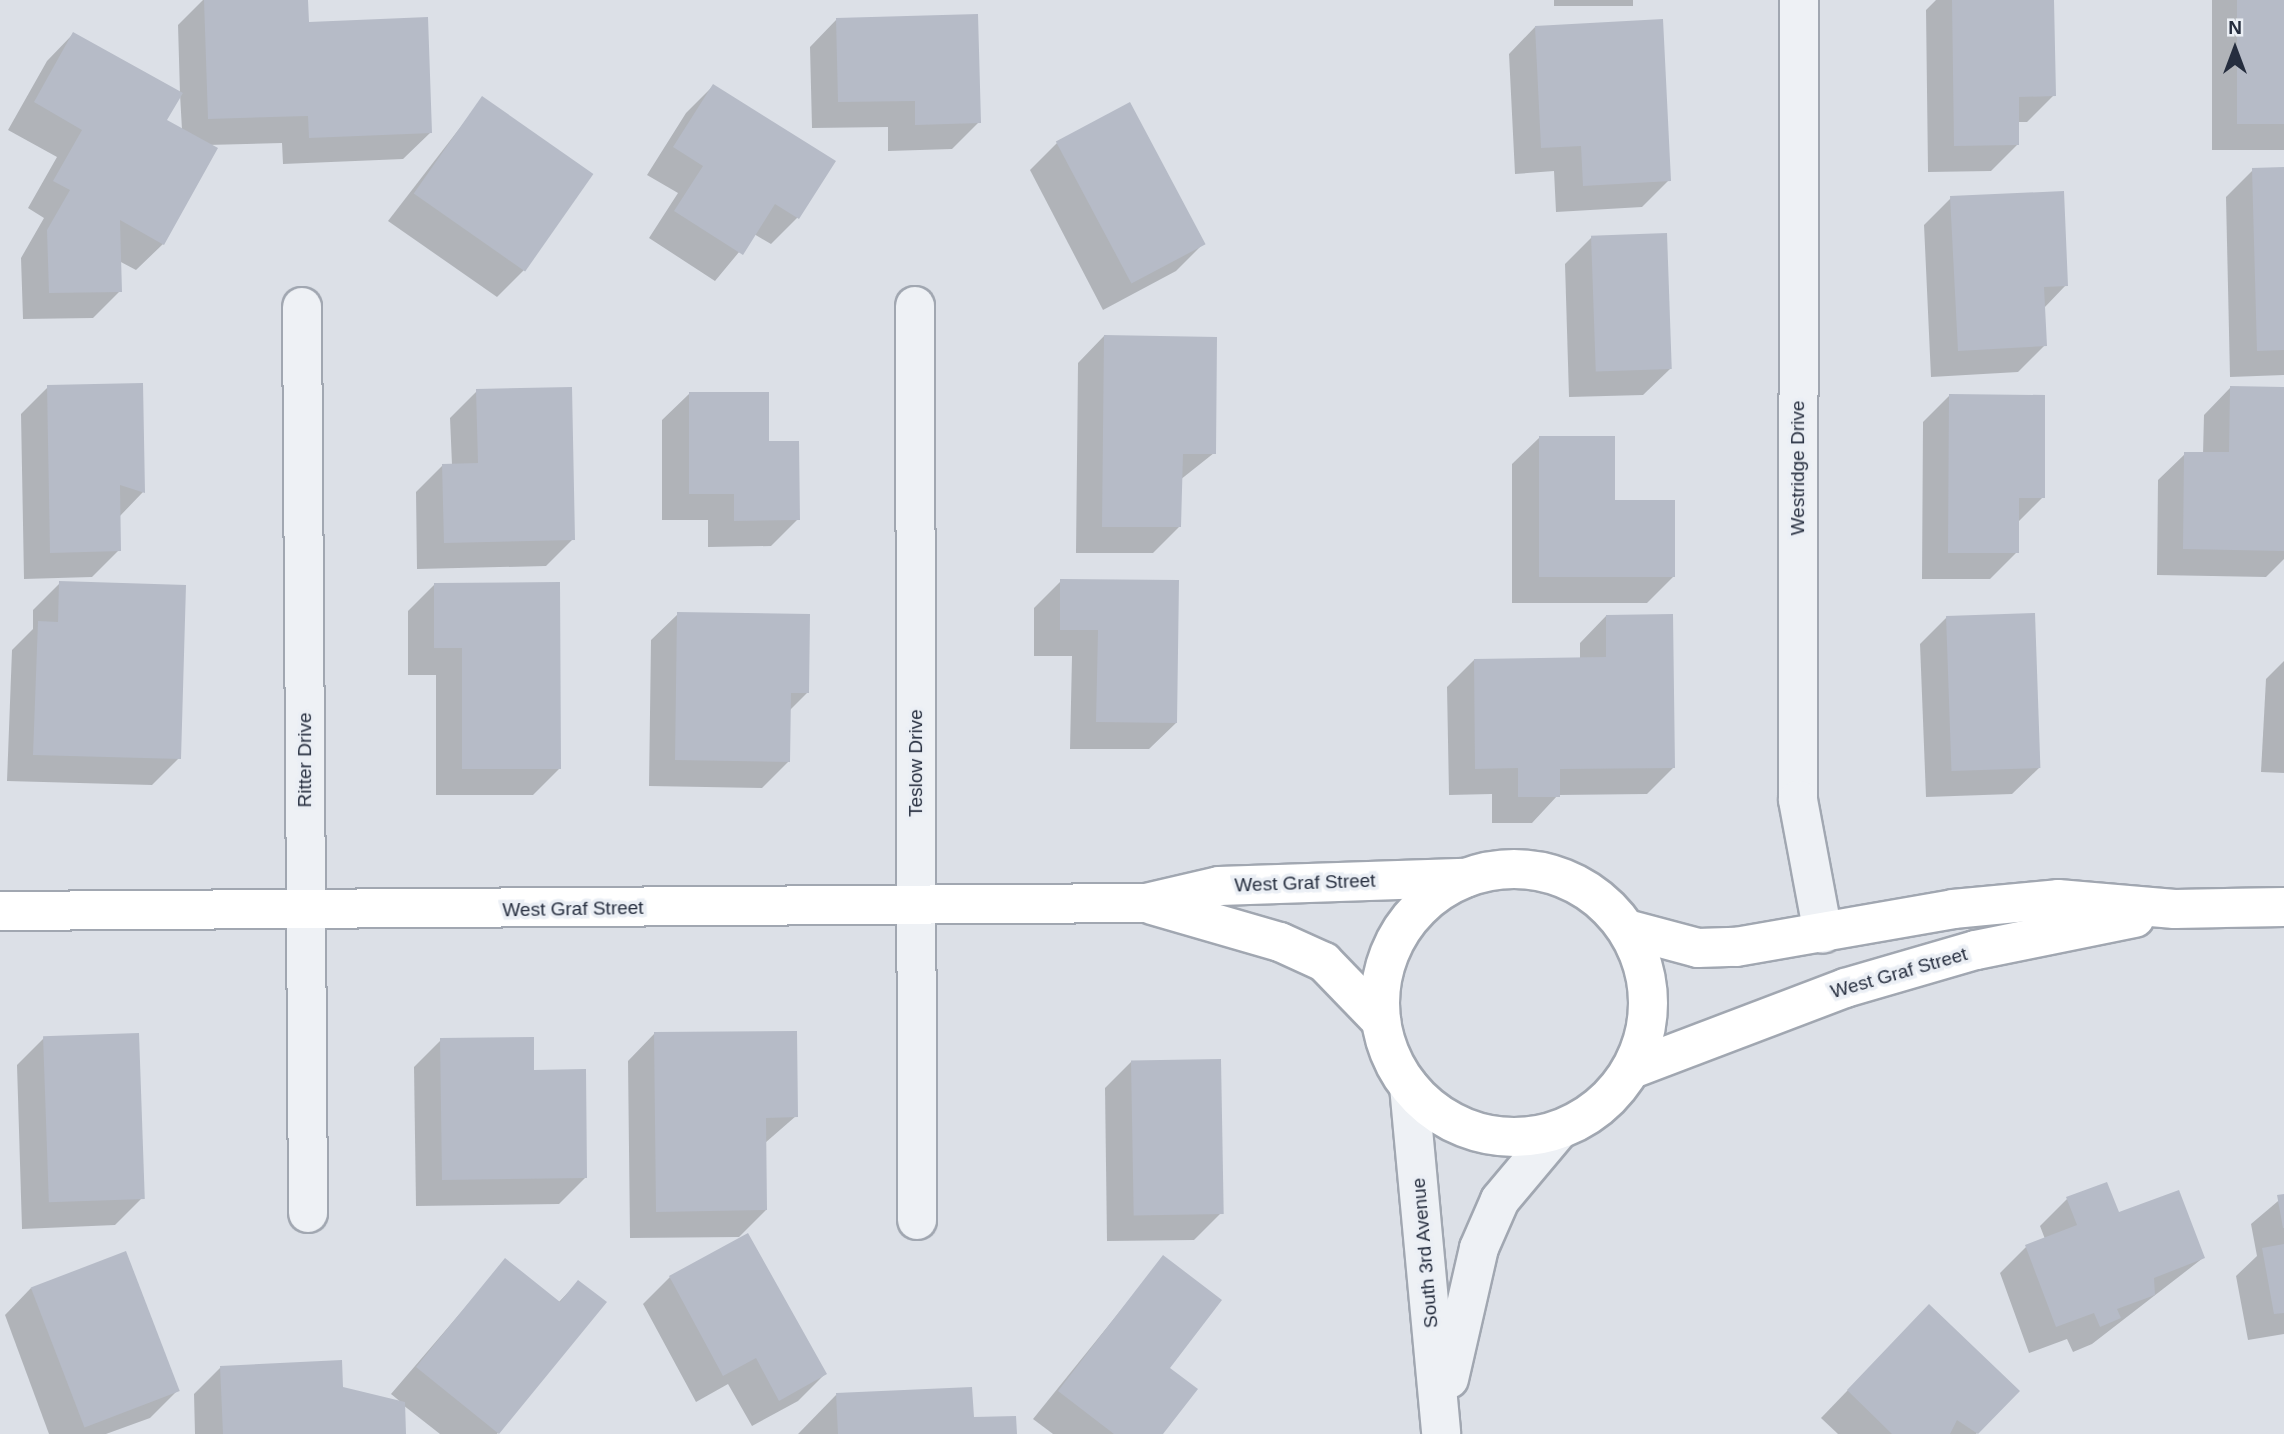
<!DOCTYPE html>
<style>
body{margin:0}
#map{position:relative;width:2284px;height:1434px;overflow:hidden;background:#dce0e7;font-family:Arial,sans-serif}
div>[style]{position:absolute}
.shadow>*{inset:0;background:#0003;transform-origin:0 0}
.building>*{inset:0;background:#b6bbc7;transform-origin:0 0}
.roads{filter:drop-shadow(2px 0 #a1a7b1) drop-shadow(-2px 0 #a1a7b1) drop-shadow(0 2px #a1a7b1) drop-shadow(0 -2px #a1a7b1)}
.minor>*{height:38px;margin:-19px;padding:0 19px;transform-origin:19px;border-radius:19px;background:#eef1f5}
.major>*{height:38px;margin:-19px;padding:0 19px;transform-origin:19px;border-radius:19px;background:#fff}
.major>.ring{margin:-19px;padding:0;box-sizing:content-box;background:none;border:38px solid #fff;border-radius:50%}
span{translate:-50% -50%;white-space:nowrap;text-align:center;line-height:1.15;-webkit-text-stroke:7px #ebeff5;paint-order:stroke}
.street-label{font-size:19px;color:#252d3e}
.north{position:absolute;left:2200px;top:14px;width:70px;height:70px;-webkit-text-stroke:5px #ebeff5;paint-order:stroke;rotate:0deg;font-size:19px;font-weight:700;line-height:28px;text-align:center;color:#252d3e}
.north::after{content:'';display:block;margin:auto;width:24px;height:32px;background:#252d3e;clip-path:polygon(50% 0,100% 100%,50% 72%,0 100%)}
</style>
<div id="map">
<div class="shadow">
<i style="clip-path:polygon(evenodd,203px 0,306px 0,307px 24px,430px 133px,403px 159px,283px 164px,282px 143px,207px 145px,163px 244px,136px 270px,119px 261px,120px 291px,93px 318px,23px 319px,21px 258px,44px 218px,28px 208px,57px 157px,8px 130px,47px 61px,73px 34px,180px 94px,178px 25px,203px 0,180px 94px,182px 130px,165px 121px,180px 94px)"></i>
<i style="left:1554px;top:0;width:79px;height:6px"></i>
<i style="clip-path:polygon(1936px 0,2052px 0,2054px 95px,2027px 122px,2017px 122px,2018px 144px,1991px 171px,1928px 172px,1926px 10px)"></i>
<i style="left:2212px;top:0;width:72px;height:150px"></i>
<i style="clip-path:polygon(836px 20px,979px 122px,952px 149px,888px 151px,888px 127px,812px 128px,810px 47px)"></i>
<i style="clip-path:polygon(1535px 27px,1669px 180px,1642px 207px,1556px 212px,1554px 171px,1515px 174px,1509px 54px)"></i>
<i style="clip-path:polygon(713px 86px,798px 217px,771px 244px,754px 234px,715px 281px,649px 238px,678px 193px,647px 175px,686px 113px)"></i>
<i style="clip-path:polygon(483px 98px,524px 270px,497px 297px,388px 221px)"></i>
<i style="clip-path:polygon(1057px 143px,1203px 244px,1176px 271px,1103px 310px,1030px 170px)"></i>
<i style="clip-path:polygon(2284px 169px,2284px 375px,2230px 377px,2226px 197px,2253px 170px)"></i>
<i style="clip-path:polygon(1951px 198px,2066px 285px,2044px 308px,2045px 345px,2018px 372px,1931px 377px,1924px 225px)"></i>
<i style="clip-path:polygon(1592px 237px,1670px 369px,1643px 395px,1569px 397px,1565px 264px)"></i>
<i style="clip-path:polygon(1104px 336px,1214px 453px,1180px 480px,1180px 526px,1153px 553px,1076px 553px,1078px 363px)"></i>
<i style="clip-path:polygon(48px 387px,143px 492px,119px 517px,119px 550px,92px 577px,24px 579px,21px 414px)"></i>
<i style="clip-path:polygon(2230px 388px,2284px 389px,2284px 559px,2266px 577px,2157px 575px,2158px 480px,2185px 454px,2203px 454px,2204px 415px)"></i>
<i style="clip-path:polygon(477px 391px,573px 539px,546px 566px,417px 569px,416px 492px,442px 466px,452px 465px,450px 418px)"></i>
<i style="clip-path:polygon(689px 394px,768px 442px,798px 519px,771px 546px,708px 547px,708px 520px,662px 520px,662px 420px)"></i>
<i style="clip-path:polygon(1950px 395px,2043px 497px,2017px 523px,2017px 552px,1990px 579px,1922px 579px,1923px 422px)"></i>
<i style="clip-path:polygon(1539px 438px,1614px 502px,1673px 577px,1647px 603px,1512px 603px,1512px 464px)"></i>
<i style="clip-path:polygon(1061px 581px,1176px 723px,1149px 749px,1070px 749px,1072px 656px,1034px 656px,1034px 608px)"></i>
<i style="clip-path:polygon(60px 583px,179px 758px,152px 785px,7px 781px,12px 650px,33px 629px,33px 610px)"></i>
<i style="clip-path:polygon(434px 585px,559px 769px,533px 795px,436px 795px,436px 675px,408px 675px,408px 611px)"></i>
<i style="clip-path:polygon(678px 614px,807px 693px,789px 711px,789px 761px,762px 788px,649px 786px,651px 640px)"></i>
<i style="clip-path:polygon(1606px 616px,1673px 768px,1647px 794px,1558px 795px,1532px 823px,1492px 823px,1492px 794px,1449px 795px,1447px 687px,1474px 660px,1580px 659px,1580px 643px)"></i>
<i style="clip-path:polygon(1947px 617px,2039px 768px,2012px 794px,1926px 797px,1920px 644px)"></i>
<i style="clip-path:polygon(2284px 661px,2284px 773px,2261px 772px,2266px 679px)"></i>
<i style="clip-path:polygon(654px 1034px,796px 1116px,765px 1143px,766px 1210px,739px 1237px,630px 1238px,628px 1061px)"></i>
<i style="clip-path:polygon(44px 1038px,142px 1198px,115px 1225px,22px 1229px,17px 1065px)"></i>
<i style="clip-path:polygon(441px 1040px,532px 1072px,586px 1177px,559px 1204px,416px 1206px,414px 1067px)"></i>
<i style="clip-path:polygon(1132px 1061px,1221px 1213px,1194px 1240px,1107px 1241px,1105px 1088px)"></i>
<i style="clip-path:polygon(2284px 1196px,2284px 1334px,2248px 1340px,2236px 1276px,2257px 1256px,2251px 1224px)"></i>
<i style="clip-path:polygon(2067px 1199px,2118px 1215px,2203px 1258px,2092px 1344px,2073px 1352px,2067px 1339px,2029px 1353px,2000px 1273px,2026px 1247px,2045px 1239px,2040px 1226px)"></i>
<i style="clip-path:polygon(1163px 1258px,1168px 1368px,1161px 1434px,1053px 1434px,1033px 1419px)"></i>
<i style="clip-path:polygon(505px 1261px,558px 1303px,578px 1282px,605px 1302px,497px 1434px,440px 1434px,403px 1405px,405px 1434px,195px 1434px,194px 1394px,220px 1368px,402px 1403px,391px 1394px)"></i>
<i style="clip-path:polygon(670px 1277px,825px 1374px,798px 1401px,752px 1426px,728px 1384px,696px 1402px,643px 1304px)"></i>
<i style="clip-path:polygon(31px 1288px,177px 1391px,150px 1418px,106px 1434px,49px 1434px,5px 1315px)"></i>
<i style="clip-path:polygon(1903px 1333px,2018px 1391px,1976px 1434px,1838px 1434px,1821px 1418px)"></i>
<i style="clip-path:polygon(836px 1395px,972px 1419px,1015px 1434px,798px 1434px)"></i>
</div>
<div class="building">
<i style="clip-path:polygon(204px 0,308px 0,309px 22px,428px 17px,432px 133px,309px 138px,308px 116px,208px 119px)"></i>
<i style="clip-path:polygon(1952px 0,2054px 0,2056px 96px,2019px 97px,2019px 145px,1954px 146px)"></i>
<i style="left:2237px;top:0;width:47px;height:124px"></i>
<i style="clip-path:polygon(978px 14px,981px 123px,915px 125px,915px 101px,838px 102px,836px 18px)"></i>
<i style="clip-path:polygon(1663px 19px,1671px 181px,1583px 186px,1581px 146px,1541px 148px,1535px 26px)"></i>
<i style="clip-path:polygon(73px 32px,183px 93px,167px 120px,218px 148px,164px 245px,120px 220px,122px 292px,49px 293px,47px 230px,70px 190px,53px 181px,82px 130px,34px 102px)"></i>
<i style="clip-path:polygon(713px 84px,836px 161px,799px 219px,775px 204px,743px 255px,674px 211px,703px 166px,673px 147px)"></i>
<i style="left:482px;top:96px;width:136px;height:119px;rotate:35deg"></i>
<i style="left:1130px;top:102px;width:161px;height:84px;rotate:62deg"></i>
<i style="clip-path:polygon(2284px 167px,2284px 350px,2257px 351px,2252px 168px)"></i>
<i style="clip-path:polygon(2064px 191px,2068px 286px,2044px 287px,2047px 346px,1958px 351px,1950px 196px)"></i>
<i style="left:1667px;top:233px;width:136px;height:76px;rotate:88deg"></i>
<i style="clip-path:polygon(1104px 335px,1217px 337px,1216px 454px,1183px 454px,1181px 527px,1102px 527px)"></i>
<i style="clip-path:polygon(143px 383px,145px 493px,120px 485px,121px 551px,50px 553px,47px 385px)"></i>
<i style="clip-path:polygon(2230px 386px,2284px 387px,2284px 551px,2183px 549px,2184px 452px,2229px 452px)"></i>
<i style="clip-path:polygon(572px 387px,575px 540px,444px 543px,442px 464px,478px 463px,476px 389px)"></i>
<i style="clip-path:polygon(689px 392px,769px 392px,769px 441px,799px 441px,800px 520px,734px 521px,734px 494px,689px 494px)"></i>
<i style="clip-path:polygon(1949px 394px,2045px 395px,2045px 498px,2019px 498px,2019px 553px,1948px 553px)"></i>
<i style="clip-path:polygon(1539px 436px,1615px 436px,1615px 500px,1675px 500px,1675px 577px,1539px 577px)"></i>
<i style="clip-path:polygon(1060px 579px,1179px 580px,1177px 723px,1096px 722px,1098px 630px,1060px 630px)"></i>
<i style="clip-path:polygon(59px 581px,186px 585px,181px 759px,33px 755px,38px 621px,58px 622px)"></i>
<i style="clip-path:polygon(560px 582px,561px 769px,462px 769px,462px 648px,434px 648px,434px 583px)"></i>
<i style="clip-path:polygon(677px 612px,810px 614px,809px 693px,791px 693px,790px 762px,675px 760px)"></i>
<i style="left:2035px;top:613px;width:155px;height:89px;rotate:88deg"></i>
<i style="clip-path:polygon(1673px 614px,1675px 768px,1560px 769px,1560px 797px,1518px 797px,1518px 768px,1475px 769px,1474px 659px,1606px 657px,1606px 615px)"></i>
<i style="clip-path:polygon(797px 1031px,798px 1117px,766px 1118px,767px 1210px,656px 1212px,654px 1032px)"></i>
<i style="left:139px;top:1033px;width:166px;height:96px;rotate:88deg"></i>
<i style="clip-path:polygon(534px 1037px,534px 1070px,586px 1069px,587px 1178px,442px 1180px,440px 1038px)"></i>
<i style="left:1221px;top:1059px;width:155px;height:90px;rotate:89deg"></i>
<i style="clip-path:polygon(2107px 1182px,2119px 1212px,2179px 1190px,2205px 1258px,2154px 1278px,2155px 1295px,2117px 1309px,2121px 1318px,2100px 1327px,2094px 1313px,2056px 1327px,2025px 1245px,2077px 1225px,2066px 1197px)"></i>
<i style="clip-path:polygon(2284px 1194px,2284px 1228px,2283px 1228px,2277px 1195px)"></i>
<i style="clip-path:polygon(748px 1233px,827px 1374px,779px 1401px,756px 1358px,723px 1376px,669px 1276px)"></i>
<i style="clip-path:polygon(2284px 1244px,2284px 1313px,2274px 1314px,2262px 1248px)"></i>
<i style="left:126px;top:1251px;width:150px;height:102px;rotate:69deg"></i>
<i style="clip-path:polygon(1163px 1255px,1222px 1300px,1170px 1368px,1198px 1389px,1163px 1434px,1114px 1434px,1058px 1391px)"></i>
<i style="clip-path:polygon(505px 1258px,560px 1302px,578px 1280px,607px 1302px,499px 1434px,416px 1367px)"></i>
<i style="clip-path:polygon(1929px 1304px,2020px 1391px,1978px 1434px,1957px 1420px,1950px 1434px,1892px 1434px,1847px 1390px)"></i>
<i style="clip-path:polygon(342px 1360px,343px 1387px,405px 1402px,406px 1434px,223px 1434px,220px 1366px)"></i>
<i style="clip-path:polygon(972px 1387px,974px 1417px,1016px 1416px,1017px 1434px,838px 1434px,836px 1393px)"></i>
</div>
<div class="roads">
<div class="minor">
<i style="left:1799px;top:0;width:800px;rotate:90.07deg"></i>
<i style="left:1798px;top:800px;width:136px;rotate:79.4deg"></i>
<i style="left:915px;top:306px;width:914px;rotate:89.87deg"></i>
<i style="left:302px;top:307px;width:906px;rotate:89.62deg"></i>
<i style="left:1409px;top:1086px;width:349px;rotate:84.7deg"></i>
<i style="left:1449px;top:1379px;width:134px;rotate:-77.1deg"></i>
<i style="left:1479px;top:1248px;width:52px;rotate:-66.4deg"></i>
<i style="left:1500px;top:1200px;width:90px;rotate:-50deg"></i>
</div>
<div class="major">
<i class="ring" style="left:1380px;top:869px;width:230px;height:230px"></i>
<i style="left:1152px;top:905px;width:133px;rotate:16.1deg"></i>
<i style="left:1280px;top:942px;width:48px;rotate:24.4deg"></i>
<i style="left:1324px;top:962px;width:82px;rotate:46deg"></i>
<i style="left:0;top:911px;width:1146px;rotate:-0.4deg"></i>
<i style="left:1146px;top:903px;width:75px;rotate:-13.1deg"></i>
<i style="left:1219px;top:886px;width:247px;rotate:-1.9deg"></i>
<i style="left:1627px;top:929px;width:73px;rotate:15deg"></i>
<i style="left:1698px;top:948px;width:38px;rotate:-2deg"></i>
<i style="left:1736px;top:947px;width:220px;rotate:-9.9deg"></i>
<i style="left:1953px;top:909px;width:105px;rotate:-5.4deg"></i>
<i style="left:2058px;top:899px;width:117px;rotate:4.9deg"></i>
<i style="left:2175px;top:909px;width:109px;rotate:-1.1deg"></i>
<i style="left:1632px;top:1069px;width:228px;rotate:-20.8deg"></i>
<i style="left:1845px;top:988px;width:136px;rotate:-16.2deg"></i>
<i style="left:1976px;top:950px;width:162px;rotate:-11.4deg"></i>
</div>
</div>
<div class="street-label">
<span style="left:1798px;top:468px;rotate:-90deg">Westridge Drive</span>
<span style="left:305px;top:760px;rotate:-90deg">Ritter Drive</span>
<span style="left:916px;top:763px;rotate:-90deg">Teslow Drive</span>
<span style="left:1305px;top:883px;rotate:-2deg">West Graf Street</span>
<span style="left:573px;top:909px;rotate:-1deg">West Graf Street</span>
<span style="left:1899px;top:973px;rotate:-16deg">West Graf Street</span>
<span style="left:1425px;top:1253px;rotate:-95deg">South 3rd Avenue</span>
</div>
<div class="north">N</div>
</div>
